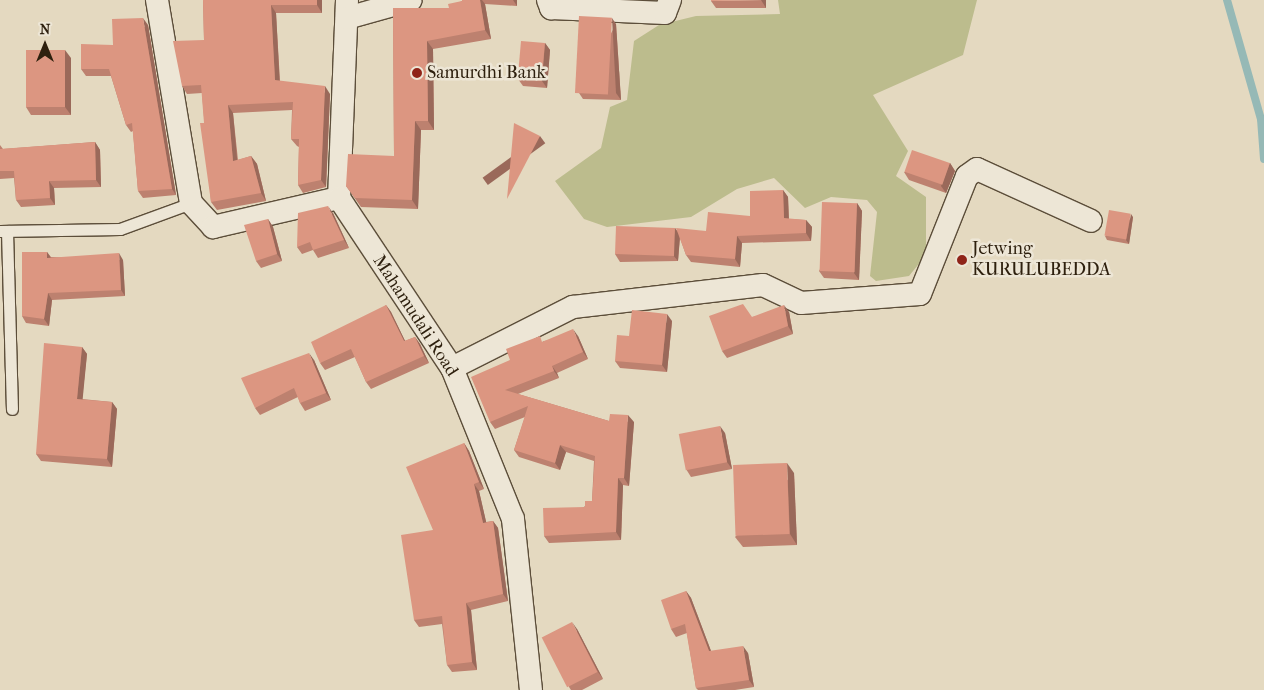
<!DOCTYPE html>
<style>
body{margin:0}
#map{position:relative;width:1264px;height:690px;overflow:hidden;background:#e4d9c0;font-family:"IM FELL French Canon",serif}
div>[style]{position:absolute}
.green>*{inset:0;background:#bcbc8d}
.stream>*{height:8px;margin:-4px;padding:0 4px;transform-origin:4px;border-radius:4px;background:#96b9b6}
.roads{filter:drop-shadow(1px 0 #5c4e3a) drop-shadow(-1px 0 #5c4e3a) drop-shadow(0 1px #5c4e3a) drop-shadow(0 -1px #5c4e3a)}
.lane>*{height:11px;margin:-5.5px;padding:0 5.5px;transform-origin:5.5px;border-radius:5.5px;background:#ede6d6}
.street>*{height:22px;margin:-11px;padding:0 11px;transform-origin:11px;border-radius:11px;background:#ede6d6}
.wall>*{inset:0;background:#bd816f}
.shaded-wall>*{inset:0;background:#9a695a;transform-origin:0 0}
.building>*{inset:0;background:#dc9681;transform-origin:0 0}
.dots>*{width:14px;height:14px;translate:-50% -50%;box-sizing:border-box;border:2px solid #ede6d6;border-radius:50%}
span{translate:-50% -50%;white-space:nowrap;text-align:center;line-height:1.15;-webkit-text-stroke:5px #ede6d6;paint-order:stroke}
.poi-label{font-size:18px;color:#2e200e}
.left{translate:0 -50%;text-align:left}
.street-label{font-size:18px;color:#2e200e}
.north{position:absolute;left:20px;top:20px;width:50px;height:50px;-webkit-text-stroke:4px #ede6d6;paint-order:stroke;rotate:0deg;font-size:14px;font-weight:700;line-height:20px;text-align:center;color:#2e200e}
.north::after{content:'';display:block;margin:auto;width:18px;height:22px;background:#2e200e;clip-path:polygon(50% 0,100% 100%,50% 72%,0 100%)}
</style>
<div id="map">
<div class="green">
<i style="clip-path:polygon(778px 0,977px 0,963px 55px,873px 95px,908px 151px,896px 176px,926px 197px,926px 255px,909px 276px,876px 281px,870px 276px,877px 212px,867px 200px,831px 197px,805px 208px,774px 178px,737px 189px,691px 217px,607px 227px,584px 219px,555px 181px,601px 148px,610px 107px,627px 100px,634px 41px,659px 25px,696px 16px,780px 14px)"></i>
</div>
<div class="stream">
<i style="left:1227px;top:0;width:124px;rotate:74.1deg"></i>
<i style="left:1261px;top:119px;width:40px;rotate:85.7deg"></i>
</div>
<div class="roads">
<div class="lane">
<i style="left:0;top:231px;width:120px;rotate:-1deg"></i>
<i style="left:120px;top:229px;width:76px;rotate:-20.1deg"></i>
<i style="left:7px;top:231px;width:178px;rotate:88.4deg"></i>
</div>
<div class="street">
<i style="left:157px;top:0;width:206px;rotate:80.5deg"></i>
<i style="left:191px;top:203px;width:33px;rotate:47deg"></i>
<i style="left:213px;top:227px;width:129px;rotate:-13deg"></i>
<i style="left:347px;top:0;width:198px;rotate:92.3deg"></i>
<i style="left:339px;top:198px;width:204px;rotate:56.4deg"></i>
<i style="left:452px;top:368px;width:163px;rotate:68deg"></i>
<i style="left:513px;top:519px;width:172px;rotate:84deg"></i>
<i style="left:548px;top:0;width:9px;rotate:69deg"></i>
<i style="left:551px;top:8px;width:114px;rotate:2.5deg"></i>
<i style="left:665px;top:13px;width:14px;rotate:-69deg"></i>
<i style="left:347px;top:18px;width:66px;rotate:-15.7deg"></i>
<i style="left:452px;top:368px;width:136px;rotate:-26.8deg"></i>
<i style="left:573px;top:307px;width:191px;rotate:-6.6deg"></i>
<i style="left:763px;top:285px;width:42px;rotate:25.3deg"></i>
<i style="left:801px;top:303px;width:119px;rotate:-4.3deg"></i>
<i style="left:920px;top:294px;width:127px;rotate:-68.3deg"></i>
<i style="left:967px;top:176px;width:12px;rotate:-35deg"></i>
<i style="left:977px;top:169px;width:125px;rotate:24.5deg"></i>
</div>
</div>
<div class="wall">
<i style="clip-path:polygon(203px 0,322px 0,322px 13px,276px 13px,280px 81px,330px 94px,326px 187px,303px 193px,298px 185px,299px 147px,297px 146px,291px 139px,292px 110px,233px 113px,238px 160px,251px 156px,257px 164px,266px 201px,217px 210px,211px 202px,202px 93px,187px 94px,182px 86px,204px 40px)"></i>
<i style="clip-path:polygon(462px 0,517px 0,517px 6px,485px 4px,491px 39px,433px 49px,434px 130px,421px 130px,418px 209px,361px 207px,346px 186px,394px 156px,393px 8px,449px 8px,462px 1px)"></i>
<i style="clip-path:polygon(766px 0,766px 8px,716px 8px,711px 1px)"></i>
<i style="clip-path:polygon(616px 24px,621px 100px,583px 99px,579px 93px)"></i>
<i style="clip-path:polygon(148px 25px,176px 195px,143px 198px,138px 191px,133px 131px,131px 132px,126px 125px,111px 76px,86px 76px,81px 69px,113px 45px)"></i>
<i style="clip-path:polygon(545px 43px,550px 50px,547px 88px,523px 86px,518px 79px)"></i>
<i style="clip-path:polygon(71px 58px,71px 115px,31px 115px,26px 107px)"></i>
<i style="clip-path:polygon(95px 142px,100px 150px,101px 187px,54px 188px,55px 205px,21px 207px,16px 200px,14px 178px,0 179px,0 145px,3px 149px)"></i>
<i style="clip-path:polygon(950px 163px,955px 171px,946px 193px,909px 180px,904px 172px)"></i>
<i style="clip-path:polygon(783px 190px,788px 197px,789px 219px,806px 220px,812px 227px,811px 241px,742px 243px,740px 267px,691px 262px,686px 255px,680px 238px,678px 261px,620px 262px,615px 254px,675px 228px,677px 231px,706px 231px,750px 216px)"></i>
<i style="clip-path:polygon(857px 203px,862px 211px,859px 280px,824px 278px,819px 271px)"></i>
<i style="clip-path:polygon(333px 213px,349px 248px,318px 258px,313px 250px,302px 254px,297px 247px)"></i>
<i style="clip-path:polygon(1133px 217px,1129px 244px,1107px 240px,1105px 236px)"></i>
<i style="clip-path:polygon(268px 219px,273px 227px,282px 261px,261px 268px,256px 261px)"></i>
<i style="clip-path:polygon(47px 252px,51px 257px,123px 260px,125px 296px,52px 300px,49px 326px,26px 323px,22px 316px)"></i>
<i style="clip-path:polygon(386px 305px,391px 312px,405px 341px,415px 337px,420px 344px,429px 363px,371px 389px,366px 382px,355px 357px,325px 370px,320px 363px)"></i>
<i style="clip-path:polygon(789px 312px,793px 334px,727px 358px,722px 351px,752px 317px)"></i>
<i style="clip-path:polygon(672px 321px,667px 372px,620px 368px,615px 361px,629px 336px)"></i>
<i style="clip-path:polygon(578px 336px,588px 359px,557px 373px,559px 378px,518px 394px,609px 421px,634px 422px,629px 486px,623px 485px,621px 540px,549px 543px,544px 536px,592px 501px,594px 461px,566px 452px,560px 470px,519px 457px,514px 450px,525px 417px,495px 429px,490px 422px,510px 360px,544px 341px)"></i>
<i style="clip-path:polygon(82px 347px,87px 354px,82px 399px,112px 402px,117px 409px,112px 467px,41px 461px,36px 454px)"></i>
<i style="clip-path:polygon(314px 360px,331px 400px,305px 411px,300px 403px,298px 397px,260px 415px,255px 408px)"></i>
<i style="clip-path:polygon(725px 433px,732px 469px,691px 477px,686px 469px)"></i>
<i style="clip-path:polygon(464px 443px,469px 451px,484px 489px,479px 491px,486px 522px,493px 521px,498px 528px,508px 601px,471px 610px,477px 670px,452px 672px,447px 665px,442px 624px,419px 627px,414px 620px,433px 530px)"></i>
<i style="clip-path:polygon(794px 473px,797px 545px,743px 547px,735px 537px)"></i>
<i style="clip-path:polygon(686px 591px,691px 598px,711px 651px,748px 653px,754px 687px,735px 690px,698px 690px,696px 688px,687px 633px,676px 637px,671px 629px)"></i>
<i style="clip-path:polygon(577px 629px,603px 679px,582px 690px,571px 690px,569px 687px)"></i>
</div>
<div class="shaded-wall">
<i style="clip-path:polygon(317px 0,322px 0,322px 13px,317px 5px)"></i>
<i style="clip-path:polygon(480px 0,482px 0,485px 4px,491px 39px,485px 30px)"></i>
<i style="clip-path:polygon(513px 0,517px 0,517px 6px)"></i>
<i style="clip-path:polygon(761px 0,766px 0,766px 8px)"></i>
<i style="clip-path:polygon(271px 5px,276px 13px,280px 88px,275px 80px)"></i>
<i style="clip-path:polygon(143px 18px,148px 25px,176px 195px,172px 189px)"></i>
<i style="clip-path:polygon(612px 18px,616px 24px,621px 100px,616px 93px)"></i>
<i style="clip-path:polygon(427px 41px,433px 49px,434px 130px,428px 121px)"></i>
<i style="clip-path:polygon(545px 43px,550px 50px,547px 88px,542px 81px)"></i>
<i style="clip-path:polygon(65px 50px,71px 58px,71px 115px,65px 107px)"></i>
<i style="clip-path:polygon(325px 86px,330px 94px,326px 187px,321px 180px)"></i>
<i style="clip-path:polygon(228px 105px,233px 113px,238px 169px,233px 161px)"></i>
<i style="clip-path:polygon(415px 121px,421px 130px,418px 209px,412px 200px)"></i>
<i style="left:540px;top:136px;width:9px;height:71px;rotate:54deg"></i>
<i style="clip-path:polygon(95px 142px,100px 150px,101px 187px,96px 180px)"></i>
<i style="clip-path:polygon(251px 156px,257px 164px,266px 201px,261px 193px)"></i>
<i style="clip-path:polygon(950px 163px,955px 171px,946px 193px,941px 186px)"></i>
<i style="clip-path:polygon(49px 181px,54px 188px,55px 205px,50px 198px)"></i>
<i style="clip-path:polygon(783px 190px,788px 197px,789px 226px,784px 218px)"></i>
<i style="clip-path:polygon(857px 203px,862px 211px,859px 280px,854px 273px)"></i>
<i style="clip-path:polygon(328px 206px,333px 213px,349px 248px,344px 240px)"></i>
<i style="clip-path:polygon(1131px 214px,1133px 217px,1129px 244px,1126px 240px)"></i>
<i style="clip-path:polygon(268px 219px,273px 227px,282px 261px,277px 254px)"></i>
<i style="clip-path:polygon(806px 220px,812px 227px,811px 241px,806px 233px)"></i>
<i style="clip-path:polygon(675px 228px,680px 235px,678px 261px,672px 254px)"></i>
<i style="clip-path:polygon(737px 236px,742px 243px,740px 267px,735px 259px)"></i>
<i style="clip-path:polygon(47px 252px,51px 258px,47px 258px)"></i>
<i style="clip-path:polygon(119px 253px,123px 260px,125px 296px,121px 290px)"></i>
<i style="clip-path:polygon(48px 293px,52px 300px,49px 326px,44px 319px)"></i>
<i style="clip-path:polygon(386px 305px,391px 312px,409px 349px,404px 341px)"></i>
<i style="clip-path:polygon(784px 305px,789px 312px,793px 334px,788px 326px)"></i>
<i style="clip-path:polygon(667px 314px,672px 321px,667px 372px,662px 365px)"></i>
<i style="clip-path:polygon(573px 329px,578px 336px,588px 359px,583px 352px)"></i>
<i style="clip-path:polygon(415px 337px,420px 344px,429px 363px,424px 356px)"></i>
<i style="clip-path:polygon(82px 347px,87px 354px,82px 406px,77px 399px)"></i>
<i style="clip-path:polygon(309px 353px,314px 360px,331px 400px,326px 393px)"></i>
<i style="clip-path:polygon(552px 366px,557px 373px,559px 378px,554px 371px)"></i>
<i style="clip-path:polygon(112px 402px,117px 409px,112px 467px,107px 459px)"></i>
<i style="clip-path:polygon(628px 415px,634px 422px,629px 486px,624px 478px)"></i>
<i style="clip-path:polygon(720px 426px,725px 433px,732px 469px,727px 462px)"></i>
<i style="clip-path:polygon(464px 443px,469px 451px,484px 489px,479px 482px)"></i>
<i style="clip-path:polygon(560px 445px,566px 452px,560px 470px,555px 463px)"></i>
<i style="clip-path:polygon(787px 463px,794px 473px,797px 545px,790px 534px)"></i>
<i style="clip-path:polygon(618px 478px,623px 485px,621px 540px,616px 532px)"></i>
<i style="clip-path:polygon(474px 484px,479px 491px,488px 530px,483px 523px)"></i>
<i style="clip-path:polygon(493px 521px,498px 528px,508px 601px,503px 594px)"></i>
<i style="clip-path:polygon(686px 591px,691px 598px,714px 659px,709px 651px)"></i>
<i style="clip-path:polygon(466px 603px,471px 610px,477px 670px,472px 662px)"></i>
<i style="clip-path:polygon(572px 622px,577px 629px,603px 679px,598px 672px)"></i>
<i style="clip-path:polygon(743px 646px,748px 653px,754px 687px,749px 680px)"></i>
</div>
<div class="building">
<i style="clip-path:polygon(203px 0,317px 0,317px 5px,271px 5px,275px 80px,325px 86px,321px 180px,298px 185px,299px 139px,291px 139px,293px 102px,228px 105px,233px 161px,251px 156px,261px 193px,211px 202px,200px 123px,204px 123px,201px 85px,182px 86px,173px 41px,204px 40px)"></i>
<i style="clip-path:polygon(462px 0,480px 0,485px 30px,427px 41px,428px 121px,415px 121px,412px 200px,355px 198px,346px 186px,348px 154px,394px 156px,393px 8px,449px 8px,448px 4px,462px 1px)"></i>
<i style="clip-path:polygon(711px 0,761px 0,711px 1px)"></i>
<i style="left:579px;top:16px;width:33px;height:77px;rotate:3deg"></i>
<i style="clip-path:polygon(143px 18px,172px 189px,138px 191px,132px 123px,126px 125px,109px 69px,81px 69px,81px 44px,113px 45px,112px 19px)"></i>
<i style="left:521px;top:41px;width:24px;height:38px;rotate:5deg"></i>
<i style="left:26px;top:50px;width:39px;height:57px"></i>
<i style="clip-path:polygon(514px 123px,540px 136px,507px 199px)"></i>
<i style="clip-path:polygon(95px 142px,96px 180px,49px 181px,50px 198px,16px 200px,14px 171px,0 171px,0 149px)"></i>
<i style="left:912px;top:150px;width:40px;height:23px;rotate:19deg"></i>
<i style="clip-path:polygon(783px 190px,784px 218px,806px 220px,806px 233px,737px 236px,735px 259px,686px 255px,676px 228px,706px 231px,708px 212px,750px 216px,750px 191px)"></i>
<i style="left:822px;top:202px;width:35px;height:69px;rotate:2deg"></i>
<i style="clip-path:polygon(328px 206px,344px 240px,313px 250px,310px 242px,297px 247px,298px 213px)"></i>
<i style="left:1109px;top:210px;width:22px;height:26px;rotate:10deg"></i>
<i style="clip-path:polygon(268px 219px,277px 254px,256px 261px,244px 225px)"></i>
<i style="left:616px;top:226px;width:59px;height:28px;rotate:2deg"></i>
<i style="clip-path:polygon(22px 252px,47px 252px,47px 258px,119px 253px,121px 290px,48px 293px,44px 319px,22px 316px)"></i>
<i style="clip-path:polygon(743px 304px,752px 317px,784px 305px,788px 326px,722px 351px,709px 316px)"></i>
<i style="clip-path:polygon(386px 305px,404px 341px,415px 337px,424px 356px,366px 382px,351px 349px,320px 363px,311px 342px)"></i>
<i style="clip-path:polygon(632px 310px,667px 314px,662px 365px,615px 361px,617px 335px,629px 336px)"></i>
<i style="clip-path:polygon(573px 329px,583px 352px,552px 366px,554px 371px,505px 390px,609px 421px,610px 414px,628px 415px,624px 478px,618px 478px,616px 532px,544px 536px,543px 508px,585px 507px,585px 501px,592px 501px,595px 456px,560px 445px,555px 463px,514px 450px,528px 406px,490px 422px,471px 377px,510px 360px,506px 349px,540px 336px,542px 342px)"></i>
<i style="clip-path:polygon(44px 343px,82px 347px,77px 399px,112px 402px,107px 459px,36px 454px)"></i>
<i style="clip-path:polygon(309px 353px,326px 393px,300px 403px,294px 388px,255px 408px,241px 378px)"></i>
<i style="left:720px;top:426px;width:37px;height:42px;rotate:79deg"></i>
<i style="clip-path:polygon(464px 443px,479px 482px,474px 484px,483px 523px,493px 521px,503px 594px,466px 603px,472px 662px,447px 665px,442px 616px,414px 620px,401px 535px,433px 530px,406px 467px)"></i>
<i style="left:787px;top:463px;width:71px;height:54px;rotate:88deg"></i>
<i style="clip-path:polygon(686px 591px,709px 651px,743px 646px,749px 680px,696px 688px,685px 624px,671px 629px,661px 600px)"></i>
<i style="left:572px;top:622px;width:56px;height:34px;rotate:63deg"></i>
</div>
<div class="dots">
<i style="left:417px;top:73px;background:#8f2418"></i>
<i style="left:962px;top:260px;background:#8f2418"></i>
</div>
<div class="poi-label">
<span class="left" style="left:427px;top:73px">Samurdhi Bank</span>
<span class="left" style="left:972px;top:260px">Jetwing<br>KURULUBEDDA</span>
</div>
<div class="street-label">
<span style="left:415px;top:316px;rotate:57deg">Mahamudali Road</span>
</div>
<div class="north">N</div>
</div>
